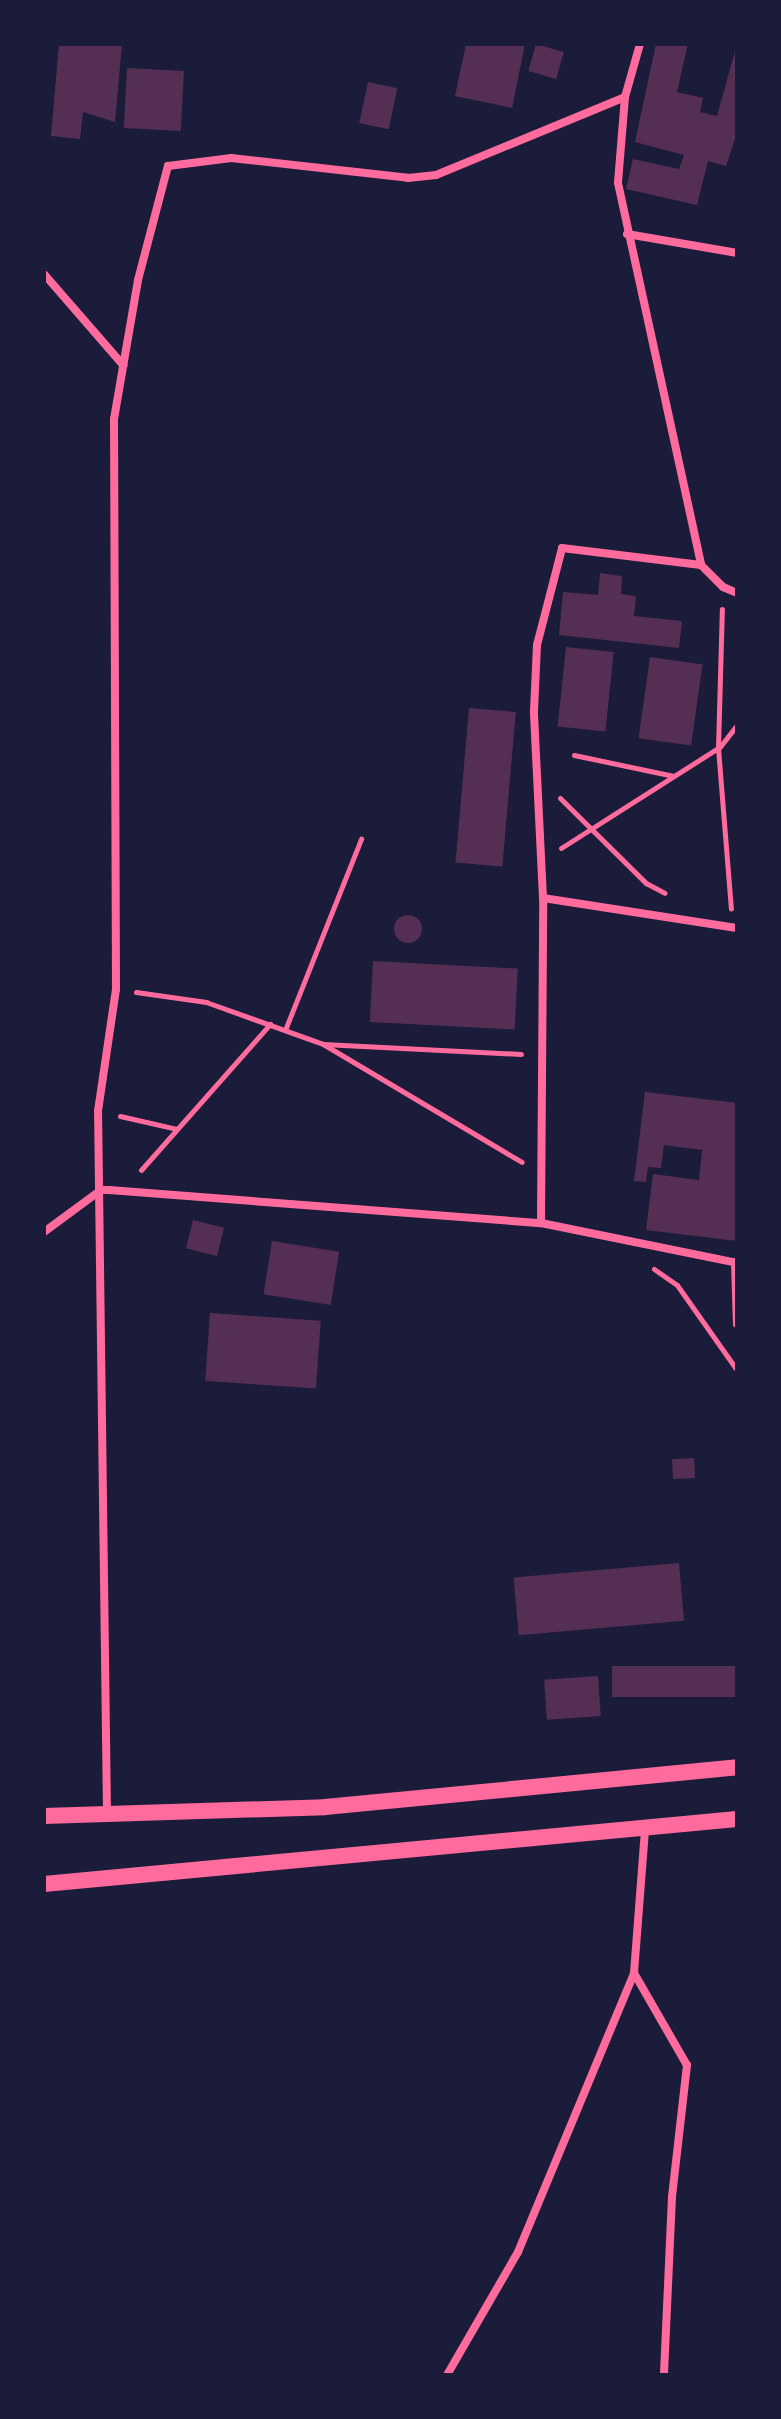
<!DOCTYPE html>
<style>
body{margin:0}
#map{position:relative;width:781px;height:2419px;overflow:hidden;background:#1b1b3a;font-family:Poppins,sans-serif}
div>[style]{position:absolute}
.building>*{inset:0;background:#542f53;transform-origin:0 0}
.round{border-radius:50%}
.path>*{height:5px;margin:-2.5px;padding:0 2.5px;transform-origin:2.5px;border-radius:2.5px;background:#ff6b9d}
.minor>*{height:8px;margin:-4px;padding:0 4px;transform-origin:4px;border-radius:4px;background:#ff6b9d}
.secondary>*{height:16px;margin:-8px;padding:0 8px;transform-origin:8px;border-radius:8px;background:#ff6b9d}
span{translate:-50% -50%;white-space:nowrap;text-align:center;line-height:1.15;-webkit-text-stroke:6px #1b1b3a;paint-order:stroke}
.frame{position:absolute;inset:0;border:46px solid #1b1b3a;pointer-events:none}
</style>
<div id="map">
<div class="building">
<i style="clip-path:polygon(59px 44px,122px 44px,115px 122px,83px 112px,80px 139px,51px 136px)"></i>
<i style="clip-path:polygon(466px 44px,525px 44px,512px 108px,455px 96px)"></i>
<i style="left:536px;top:44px;width:29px;height:28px;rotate:16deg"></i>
<i style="clip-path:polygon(656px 44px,688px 44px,677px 92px,703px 98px,700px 112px,717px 116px,737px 44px,737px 133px,726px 166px,708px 161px,697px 205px,626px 189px,633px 159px,679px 169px,684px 155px,635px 142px)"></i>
<i style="left:127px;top:68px;width:57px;height:60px;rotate:3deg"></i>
<i style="left:368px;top:82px;width:30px;height:42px;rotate:12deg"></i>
<i style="clip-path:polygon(600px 573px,622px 576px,621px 594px,636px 596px,634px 616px,682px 621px,679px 648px,559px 635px,563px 592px,598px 595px)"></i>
<i style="left:566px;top:647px;width:48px;height:80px;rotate:6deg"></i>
<i style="left:650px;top:657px;width:53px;height:82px;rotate:8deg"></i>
<i style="left:469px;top:708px;width:47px;height:155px;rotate:5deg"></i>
<i class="round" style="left:394px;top:915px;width:28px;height:28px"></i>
<i style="left:373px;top:961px;width:145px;height:61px;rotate:3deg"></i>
<i style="clip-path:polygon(645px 1092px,737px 1103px,737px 1241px,646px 1230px,653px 1174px,699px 1180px,702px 1150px,664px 1145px,661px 1168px,648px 1167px,646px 1182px,634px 1181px)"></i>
<i style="left:193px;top:1220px;width:32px;height:29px;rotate:14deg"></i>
<i style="left:272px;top:1241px;width:68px;height:54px;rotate:9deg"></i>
<i style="left:210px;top:1313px;width:111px;height:68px;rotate:4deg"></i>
<i style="left:694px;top:1458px;width:20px;height:22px;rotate:87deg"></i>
<i style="left:679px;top:1563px;width:58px;height:166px;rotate:85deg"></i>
<i style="left:737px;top:1666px;width:31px;height:125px;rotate:90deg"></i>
<i style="left:598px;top:1676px;width:40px;height:54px;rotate:86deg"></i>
</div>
<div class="path">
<i style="left:718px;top:748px;width:139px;rotate:-88.4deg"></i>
<i style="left:719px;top:748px;width:29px;rotate:-52deg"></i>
<i style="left:574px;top:755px;width:102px;rotate:11.9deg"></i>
<i style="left:560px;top:798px;width:121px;rotate:44.7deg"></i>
<i style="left:646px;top:883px;width:21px;rotate:28deg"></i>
<i style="left:561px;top:848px;width:186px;rotate:-32.5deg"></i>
<i style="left:718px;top:748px;width:161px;rotate:85.4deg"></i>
<i style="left:136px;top:992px;width:71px;rotate:8.1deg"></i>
<i style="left:206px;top:1002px;width:124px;rotate:19.7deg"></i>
<i style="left:285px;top:1030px;width:206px;rotate:-68.3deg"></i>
<i style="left:521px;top:1054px;width:198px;rotate:-177.1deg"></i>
<i style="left:323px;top:1044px;width:231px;rotate:30.7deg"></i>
<i style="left:120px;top:1116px;width:58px;rotate:12.8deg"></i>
<i style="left:141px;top:1170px;width:195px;rotate:-48.5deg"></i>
<i style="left:654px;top:1269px;width:28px;rotate:35deg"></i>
<i style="left:677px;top:1285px;width:104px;rotate:54.8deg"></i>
</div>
<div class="minor">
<i style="left:640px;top:44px;width:55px;rotate:105.8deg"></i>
<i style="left:625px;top:97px;width:86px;rotate:94.7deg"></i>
<i style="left:618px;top:183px;width:391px;rotate:77.7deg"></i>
<i style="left:701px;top:565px;width:31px;rotate:45deg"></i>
<i style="left:723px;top:587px;width:15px;rotate:23deg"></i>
<i style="left:627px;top:234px;width:112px;rotate:9.8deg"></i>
<i style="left:44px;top:274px;width:121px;rotate:49deg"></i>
<i style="left:543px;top:898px;width:196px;rotate:8.8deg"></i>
<i style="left:541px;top:1223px;width:325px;rotate:-89.6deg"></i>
<i style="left:543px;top:898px;width:187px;rotate:-92.8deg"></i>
<i style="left:534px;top:711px;width:66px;rotate:-87.4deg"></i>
<i style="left:537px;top:645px;width:100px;rotate:-75.5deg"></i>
<i style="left:562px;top:548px;width:140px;rotate:7deg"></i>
<i style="left:44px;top:1232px;width:71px;rotate:-36.4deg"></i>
<i style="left:101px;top:1190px;width:8px"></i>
<i style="left:109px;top:1190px;width:433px;rotate:4.4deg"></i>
<i style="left:541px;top:1223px;width:200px;rotate:11.5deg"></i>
<i style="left:735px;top:1262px;width:62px;rotate:88.2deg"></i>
<i style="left:107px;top:1814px;width:703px;rotate:-90.73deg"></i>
<i style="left:98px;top:1111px;width:123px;rotate:-81.6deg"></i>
<i style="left:116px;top:989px;width:570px;rotate:-90.2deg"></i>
<i style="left:114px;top:419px;width:141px;rotate:-80.2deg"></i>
<i style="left:138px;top:280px;width:118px;rotate:-75.3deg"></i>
<i style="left:168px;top:166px;width:64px;rotate:-7.2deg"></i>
<i style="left:231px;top:158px;width:178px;rotate:6.4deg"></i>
<i style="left:408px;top:178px;width:28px;rotate:-6deg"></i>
<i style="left:436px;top:175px;width:204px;rotate:-22.4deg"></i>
<i style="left:634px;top:1973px;width:106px;rotate:60.1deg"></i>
<i style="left:687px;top:2065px;width:133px;rotate:96.5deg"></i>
<i style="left:672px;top:2197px;width:178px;rotate:92.6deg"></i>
<i style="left:447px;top:2375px;width:142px;rotate:-60deg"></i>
<i style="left:518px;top:2252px;width:302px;rotate:-67.4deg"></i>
<i style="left:634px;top:1973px;width:143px;rotate:-85.6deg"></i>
</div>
<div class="secondary">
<i style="left:44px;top:1816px;width:281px;rotate:-1.8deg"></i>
<i style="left:325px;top:1807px;width:414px;rotate:-5.5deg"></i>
<i style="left:44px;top:1884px;width:696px;rotate:-5.36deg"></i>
</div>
<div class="frame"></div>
</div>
